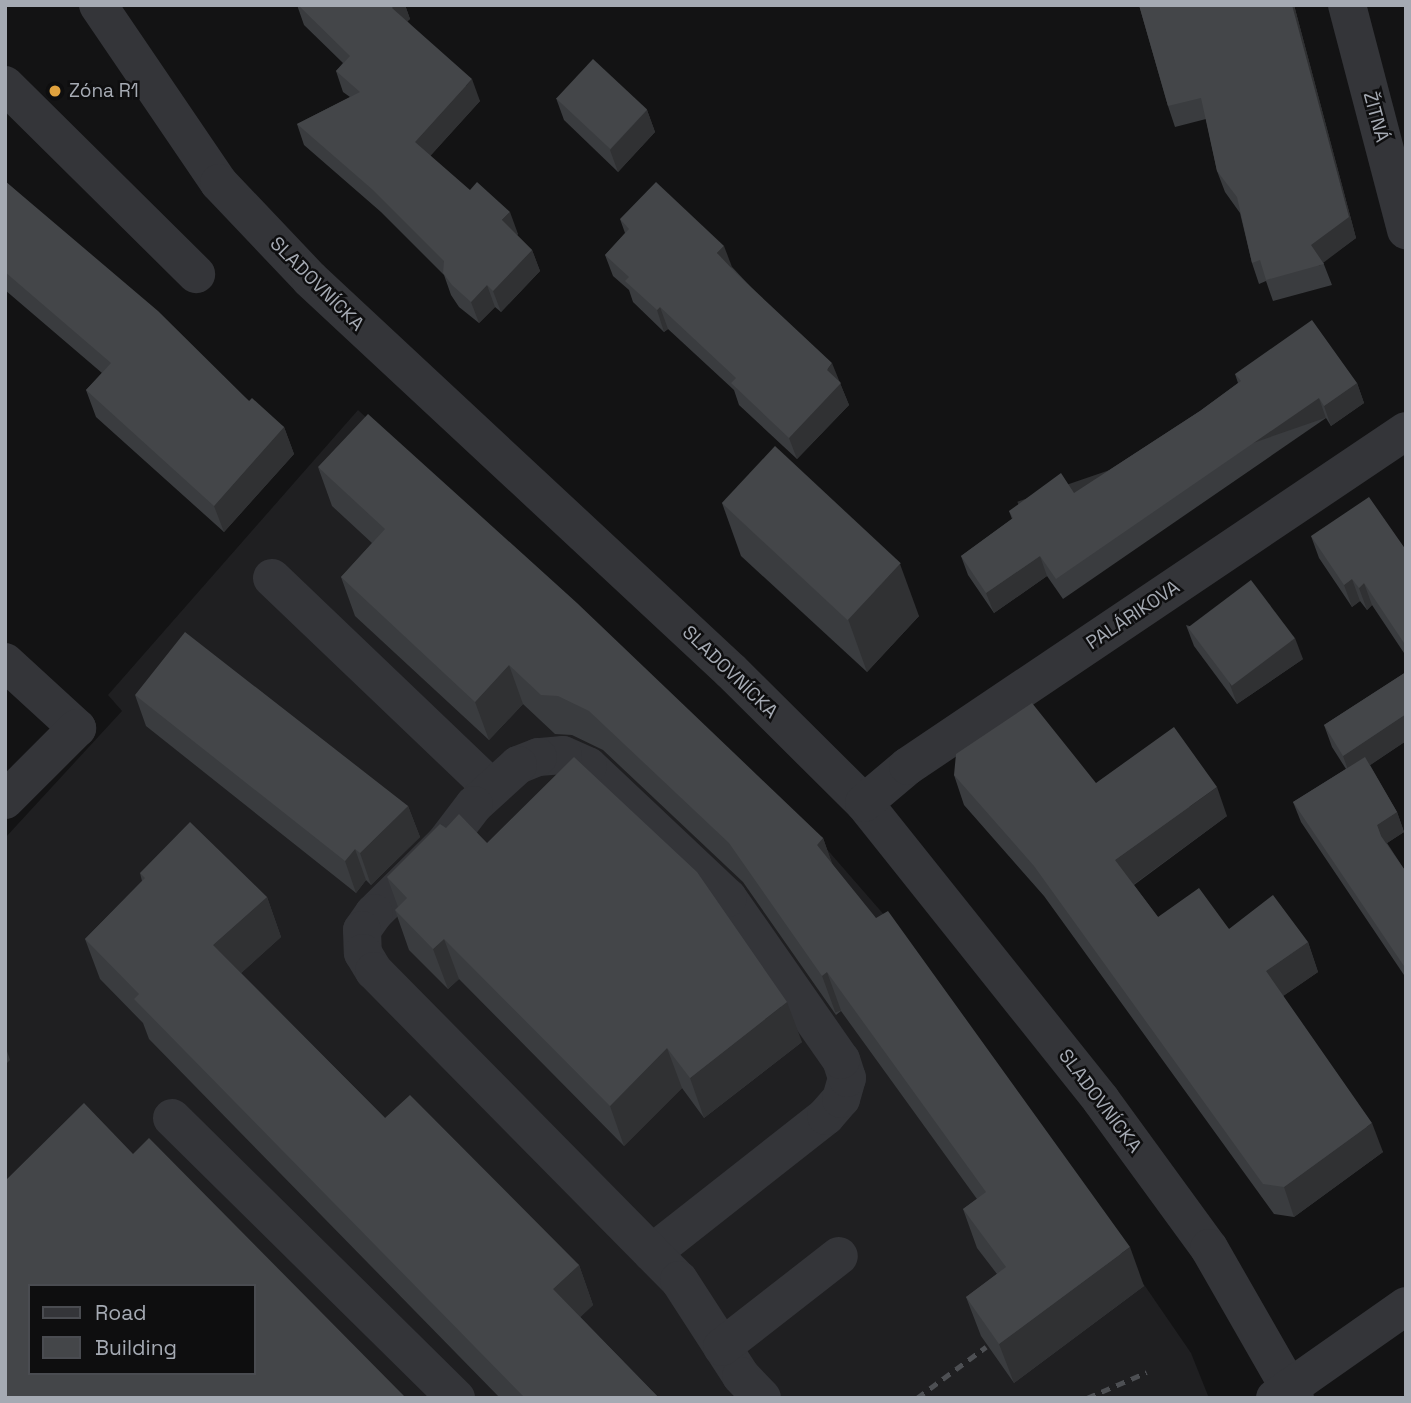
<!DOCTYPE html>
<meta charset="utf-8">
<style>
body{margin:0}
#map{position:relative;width:1411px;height:1403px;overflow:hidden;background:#131314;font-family:"Space Grotesk",sans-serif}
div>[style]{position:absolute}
.built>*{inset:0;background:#1f1f21}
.minor>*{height:38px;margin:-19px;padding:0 19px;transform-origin:19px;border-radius:19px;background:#343539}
.rail>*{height:5px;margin-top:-2.5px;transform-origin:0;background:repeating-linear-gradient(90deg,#4d4f53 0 9px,transparent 0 16px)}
.wall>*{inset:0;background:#3a3c3f}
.shaded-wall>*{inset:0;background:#303133;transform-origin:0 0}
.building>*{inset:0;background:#444649;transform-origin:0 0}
.dots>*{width:19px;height:19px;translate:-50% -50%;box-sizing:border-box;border:4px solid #0e0e0f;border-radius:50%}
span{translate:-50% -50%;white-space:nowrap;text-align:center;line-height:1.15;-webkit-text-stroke:5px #0e0e0f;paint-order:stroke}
.poi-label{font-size:19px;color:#a5aab3}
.left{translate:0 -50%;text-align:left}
.street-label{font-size:19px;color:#a5aab3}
.frame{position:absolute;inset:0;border:7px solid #a5aab3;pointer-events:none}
.legend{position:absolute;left:28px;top:1284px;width:228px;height:91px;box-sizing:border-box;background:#0e0e0f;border:2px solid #4a4c51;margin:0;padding:9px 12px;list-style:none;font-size:21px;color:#a5aab3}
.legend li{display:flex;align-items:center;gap:14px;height:35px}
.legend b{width:35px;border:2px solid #4a4c51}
</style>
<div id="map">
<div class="built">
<i style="clip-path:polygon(evenodd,358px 410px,804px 823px,913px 948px,1191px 1353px,1209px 1398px,5px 1398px,5px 838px,122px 711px,108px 695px,358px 410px,30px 1286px,254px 1286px,254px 1373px,30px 1373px,30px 1286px)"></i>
</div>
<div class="minor">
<i style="left:98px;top:5px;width:215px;rotate:55.8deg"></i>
<i style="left:219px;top:183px;width:132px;rotate:46.5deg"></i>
<i style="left:310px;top:279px;width:575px;rotate:42.96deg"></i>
<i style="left:731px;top:671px;width:187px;rotate:44.8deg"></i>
<i style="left:864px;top:803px;width:380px;rotate:51.4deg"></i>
<i style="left:1101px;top:1100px;width:183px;rotate:53.9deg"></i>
<i style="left:1209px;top:1248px;width:173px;rotate:60.2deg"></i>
<i style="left:1347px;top:5px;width:233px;rotate:75.3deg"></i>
<i style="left:5px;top:85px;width:269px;rotate:44.7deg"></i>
<i style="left:272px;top:578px;width:304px;rotate:43.7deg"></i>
<i style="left:5px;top:662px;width:98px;rotate:42.5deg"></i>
<i style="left:77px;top:728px;width:102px;rotate:135deg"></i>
<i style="left:864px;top:803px;width:57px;rotate:-40.1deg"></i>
<i style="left:908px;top:766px;width:600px;rotate:-33.93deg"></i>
<i style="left:172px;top:1118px;width:399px;rotate:44.6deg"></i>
<i style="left:652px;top:1253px;width:221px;rotate:-38.2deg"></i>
<i style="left:826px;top:1116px;width:23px;rotate:-49deg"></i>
<i style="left:841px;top:1099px;width:22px;rotate:-74deg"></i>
<i style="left:847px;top:1078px;width:19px;rotate:-108deg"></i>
<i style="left:841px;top:1060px;width:198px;rotate:-124.9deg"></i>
<i style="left:728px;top:898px;width:192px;rotate:-136.7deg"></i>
<i style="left:588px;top:766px;width:27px;rotate:-156deg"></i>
<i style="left:563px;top:755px;width:25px;rotate:175deg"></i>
<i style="left:538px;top:757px;width:22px;rotate:158deg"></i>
<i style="left:518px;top:765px;width:59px;rotate:137.7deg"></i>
<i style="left:474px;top:805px;width:48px;rotate:127.3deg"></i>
<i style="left:445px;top:843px;width:100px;rotate:135.4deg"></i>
<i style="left:374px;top:913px;width:21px;rotate:125deg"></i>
<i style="left:362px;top:930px;width:23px;rotate:88deg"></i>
<i style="left:363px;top:953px;width:21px;rotate:59deg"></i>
<i style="left:374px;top:971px;width:434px;rotate:45.4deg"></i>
<i style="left:679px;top:1280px;width:114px;rotate:57.1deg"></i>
<i style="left:741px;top:1376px;width:30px;rotate:46deg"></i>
<i style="left:722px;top:1347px;width:148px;rotate:-37.9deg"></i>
<i style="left:1275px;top:1398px;width:160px;rotate:-35.1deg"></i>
</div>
<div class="rail">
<i style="left:917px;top:1398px;width:86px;rotate:-36.5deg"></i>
<i style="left:1087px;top:1398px;width:65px;rotate:-23.4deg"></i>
</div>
<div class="wall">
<i style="clip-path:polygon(297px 5px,405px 5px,410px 19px,407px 21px,480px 101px,430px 156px,518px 234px,517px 235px,532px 250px,540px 271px,501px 312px,495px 307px,479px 323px,459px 307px,451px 295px,444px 275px,381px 212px,304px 145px,297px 124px,350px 97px,343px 92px,336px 71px,343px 63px,304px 25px)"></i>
<i style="clip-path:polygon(1139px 5px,1294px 5px,1356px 238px,1323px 262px,1332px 285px,1273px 301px,1266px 281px,1259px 284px,1252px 263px,1240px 213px,1225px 192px,1217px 171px,1206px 119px,1175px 127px,1168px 106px)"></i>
<i style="clip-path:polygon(556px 98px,647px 110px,655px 132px,618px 172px,564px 120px)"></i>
<i style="clip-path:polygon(5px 181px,249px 401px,284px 427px,294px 454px,224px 532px,96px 417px,86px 390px,102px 373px,5px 290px)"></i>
<i style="clip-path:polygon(620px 219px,732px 267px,839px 381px,849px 405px,797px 459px,739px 405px,734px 390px,668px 329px,664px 332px,633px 302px,629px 290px,613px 276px,605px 255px,625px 233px)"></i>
<i style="clip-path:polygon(1235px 374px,1357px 383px,1364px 403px,1331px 426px,1326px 418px,1063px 599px,1047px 576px,994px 613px,968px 575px,961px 556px,1012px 519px,1009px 511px,1074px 493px,1200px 411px,1238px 383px)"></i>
<i style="clip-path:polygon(318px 467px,823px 838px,832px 864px,1144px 1286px,1014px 1383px,981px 1336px,966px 1297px,997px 1274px,977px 1248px,963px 1209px,977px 1199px,841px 1011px,836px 1015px,743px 882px,603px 750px,572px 735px,555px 734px,523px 704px,489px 740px,355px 616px,341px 577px,372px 543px,332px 506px)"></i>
<i style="clip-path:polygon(722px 503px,919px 616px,867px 672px,741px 556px)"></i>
<i style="clip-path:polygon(1311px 536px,1406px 550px,1406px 656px,1372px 605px,1367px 610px,1360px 601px,1352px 607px,1319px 558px)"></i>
<i style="clip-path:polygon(1186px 625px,1303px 659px,1237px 704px,1194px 646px)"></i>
<i style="clip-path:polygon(1406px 672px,1406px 741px,1370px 765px,1397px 812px,1404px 832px,1387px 843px,1406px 872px,1406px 978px,1301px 822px,1293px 802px,1346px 769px,1332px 747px,1324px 725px)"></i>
<i style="clip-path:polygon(135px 695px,408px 806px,420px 837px,371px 885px,366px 880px,356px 893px,146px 726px)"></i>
<i style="clip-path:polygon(954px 775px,1096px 783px,1227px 816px,1134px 885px,1158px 917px,1308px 942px,1318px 972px,1283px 996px,1383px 1152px,1294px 1217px,1274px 1214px,1044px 896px,964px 805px)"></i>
<i style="clip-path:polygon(446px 828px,487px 843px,802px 1042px,704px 1118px,682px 1088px,624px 1146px,459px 979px,448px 989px,409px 950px,395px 910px,398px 907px,387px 877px)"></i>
<i style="clip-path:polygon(140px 873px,267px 897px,281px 937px,241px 973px,385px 1118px,579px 1265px,593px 1305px,580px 1317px,659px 1398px,500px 1398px,149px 1039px,143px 1023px,100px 979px,85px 939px,142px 881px)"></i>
</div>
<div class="shaded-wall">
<i style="clip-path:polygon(394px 5px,405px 5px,410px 19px,400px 29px,392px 8px)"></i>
<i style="clip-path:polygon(1292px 5px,1294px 5px,1356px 238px,1319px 266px,1311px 245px)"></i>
<i style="clip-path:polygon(472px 79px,480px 101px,423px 164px,415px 142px)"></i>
<i style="clip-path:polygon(647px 110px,655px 132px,618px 172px,610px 150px)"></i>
<i style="clip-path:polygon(510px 212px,518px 234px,509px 241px,502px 220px)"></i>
<i style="clip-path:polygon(724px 246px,732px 267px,725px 274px,717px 253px)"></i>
<i style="clip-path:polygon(532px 250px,540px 271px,501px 312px,493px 291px)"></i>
<i style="clip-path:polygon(487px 285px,495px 307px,479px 323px,471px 302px)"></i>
<i style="clip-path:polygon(660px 307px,668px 329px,664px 332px,657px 310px)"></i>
<i style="clip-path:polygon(832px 363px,849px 405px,797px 459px,789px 438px,827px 370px)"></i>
<i style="clip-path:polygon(1357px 383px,1364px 403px,1331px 426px,1324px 406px)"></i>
<i style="left:1319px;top:398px;width:21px;height:319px;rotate:71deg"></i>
<i style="clip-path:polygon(284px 427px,294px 454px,224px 532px,214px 506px)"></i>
<i style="clip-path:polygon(1040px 556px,1047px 576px,994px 613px,986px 593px)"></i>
<i style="clip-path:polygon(900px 564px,919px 616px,867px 672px,848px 619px)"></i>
<i style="clip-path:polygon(1352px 579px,1360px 601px,1352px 607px,1344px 585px)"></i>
<i style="clip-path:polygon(1364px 583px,1372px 605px,1367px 610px,1359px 588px)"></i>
<i style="clip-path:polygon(1295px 638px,1303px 659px,1237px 704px,1229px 682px)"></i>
<i style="clip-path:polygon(509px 665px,523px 704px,489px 740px,475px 702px)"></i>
<i style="clip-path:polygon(1406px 714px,1406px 741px,1351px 778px,1343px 756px)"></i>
<i style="clip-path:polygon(1217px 787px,1227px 816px,1126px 890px,1115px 860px)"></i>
<i style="clip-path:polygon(408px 806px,420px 837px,371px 885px,360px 853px)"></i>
<i style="clip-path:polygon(1397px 812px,1404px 832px,1384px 845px,1377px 825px)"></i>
<i style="clip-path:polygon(823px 838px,837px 877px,817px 845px)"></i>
<i style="clip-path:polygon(355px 849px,366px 880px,356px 893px,345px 861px)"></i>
<i style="clip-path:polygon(267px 897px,281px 937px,228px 985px,213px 945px)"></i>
<i style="clip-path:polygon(444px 939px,459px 979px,448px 989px,433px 949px)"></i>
<i style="clip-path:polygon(1308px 942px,1318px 972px,1276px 1001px,1266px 971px)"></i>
<i style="left:827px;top:972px;width:41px;height:6px;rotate:70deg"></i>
<i style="clip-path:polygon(787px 1002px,802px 1042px,704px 1118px,690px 1078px)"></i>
<i style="clip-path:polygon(5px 1045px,10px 1060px,5px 1065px)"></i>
<i style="clip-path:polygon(667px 1048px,682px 1088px,624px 1146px,610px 1106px)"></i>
<i style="clip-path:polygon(1372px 1123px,1383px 1152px,1294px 1217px,1284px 1187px)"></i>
<i style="clip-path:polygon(1130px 1247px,1144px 1286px,1014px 1383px,999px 1344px)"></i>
<i style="clip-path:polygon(579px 1265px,593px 1305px,568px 1329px,553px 1289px)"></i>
</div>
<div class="building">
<i style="clip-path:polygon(298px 5px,394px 5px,392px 8px,472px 79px,415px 142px,470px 190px,477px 182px,510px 212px,502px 220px,532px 250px,493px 291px,487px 285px,471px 302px,452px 285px,443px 273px,444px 261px,373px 190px,297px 124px,360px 92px,336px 71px,350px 56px)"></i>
<i style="clip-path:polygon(1139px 5px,1292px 5px,1349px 217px,1311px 245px,1324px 264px,1266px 280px,1260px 260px,1252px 263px,1237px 197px,1217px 171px,1201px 98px,1168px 106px)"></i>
<i style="left:593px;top:59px;width:74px;height:54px;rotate:43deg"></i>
<i style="clip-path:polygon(5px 181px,158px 311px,249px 401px,252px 398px,284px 427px,214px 506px,86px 390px,111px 363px,5px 272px)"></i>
<i style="clip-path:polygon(656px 182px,724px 246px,717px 253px,736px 273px,832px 363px,827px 370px,841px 383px,789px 438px,731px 383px,736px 378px,660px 307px,657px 310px,625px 281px,629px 277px,605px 255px,629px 229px,620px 219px)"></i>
<i style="clip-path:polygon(1312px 320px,1357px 383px,1324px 406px,1319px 398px,1056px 579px,1040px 556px,986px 593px,961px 556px,1013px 518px,1009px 511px,1061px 473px,1074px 493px,1200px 411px,1241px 381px,1235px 374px)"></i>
<i style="clip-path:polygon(368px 414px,577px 603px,823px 838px,817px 845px,876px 918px,888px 911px,1130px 1247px,999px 1344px,966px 1297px,1006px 1267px,963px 1209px,986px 1192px,827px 972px,822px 976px,729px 843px,589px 711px,558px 696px,541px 695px,509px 665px,475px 702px,341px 577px,385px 529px,318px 467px)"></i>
<i style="left:775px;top:446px;width:172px;height:78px;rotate:43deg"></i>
<i style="clip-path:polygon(1369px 497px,1406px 550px,1406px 646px,1364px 583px,1359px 588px,1352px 579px,1344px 585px,1311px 536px)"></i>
<i style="left:1251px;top:580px;width:73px;height:79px;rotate:53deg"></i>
<i style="clip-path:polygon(185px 632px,408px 806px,360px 853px,355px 849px,345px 861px,135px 695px)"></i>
<i style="clip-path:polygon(1406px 672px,1406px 714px,1343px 756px,1324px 725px)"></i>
<i style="clip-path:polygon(1032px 703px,1096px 783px,1174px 727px,1217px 787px,1115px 860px,1158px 917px,1199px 888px,1229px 929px,1273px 895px,1308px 942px,1266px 971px,1372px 1123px,1284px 1187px,1263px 1184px,1034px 866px,954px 775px,956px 754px)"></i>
<i style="clip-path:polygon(574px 757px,697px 872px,787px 1002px,690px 1078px,667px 1048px,610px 1106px,444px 939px,433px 949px,395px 910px,407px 898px,387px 877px,440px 824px,446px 828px,459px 814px,487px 843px)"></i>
<i style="clip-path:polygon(1365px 757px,1397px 812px,1377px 825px,1381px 836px,1406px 872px,1406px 969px,1293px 802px)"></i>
<i style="clip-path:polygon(190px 822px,267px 897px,213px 945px,385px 1118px,410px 1095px,579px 1265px,553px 1289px,659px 1398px,525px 1398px,134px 999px,139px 994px,85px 939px,145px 878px,140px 873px)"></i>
<i style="clip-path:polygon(evenodd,84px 1103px,133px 1154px,149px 1138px,406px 1398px,5px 1398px,5px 1181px,84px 1103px,30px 1286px,254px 1286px,254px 1373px,30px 1373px,30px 1286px)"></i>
</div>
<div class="dots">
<i style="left:55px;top:91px;background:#e0a23e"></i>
</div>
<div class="poi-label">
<span class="left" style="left:69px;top:91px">Zóna R1</span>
</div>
<div class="street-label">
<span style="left:1376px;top:117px;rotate:75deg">ŽITNÁ</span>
<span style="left:317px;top:284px;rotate:45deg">SLADOVNÍCKA</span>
<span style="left:1133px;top:615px;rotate:-34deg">PALÁRIKOVA</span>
<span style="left:730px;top:672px;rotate:44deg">SLADOVNÍCKA</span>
<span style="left:1100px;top:1101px;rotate:53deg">SLADOVNÍCKA</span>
</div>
<div class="frame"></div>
<ul class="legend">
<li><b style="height:9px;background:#343539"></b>Road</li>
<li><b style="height:19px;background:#444649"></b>Building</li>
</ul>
</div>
